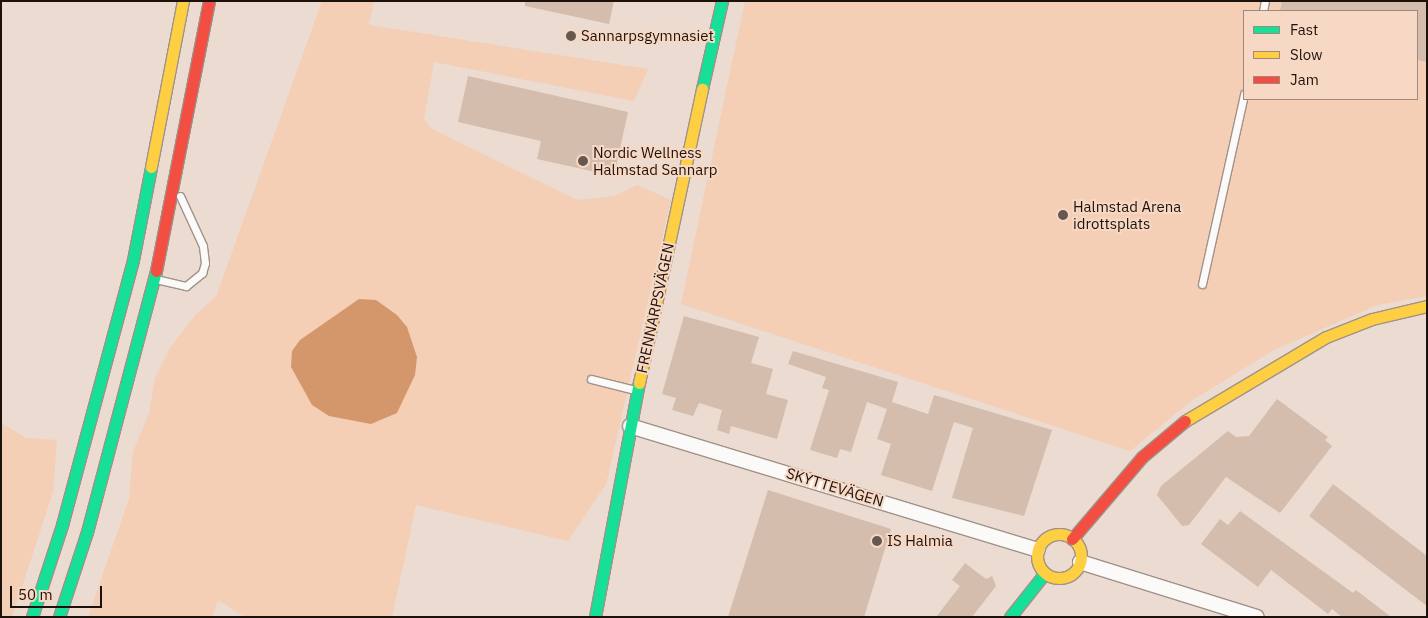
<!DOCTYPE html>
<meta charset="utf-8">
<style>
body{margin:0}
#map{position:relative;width:1428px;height:618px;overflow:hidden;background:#ebdbd0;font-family:"IBM Plex Sans",sans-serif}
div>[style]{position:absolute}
.green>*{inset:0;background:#f4ceb5}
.water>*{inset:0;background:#d4976b}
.building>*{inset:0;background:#d4bdad}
.roads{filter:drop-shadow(1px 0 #9f928a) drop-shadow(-1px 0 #9f928a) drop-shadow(0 1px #9f928a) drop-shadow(0 -1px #9f928a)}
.lane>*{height:7px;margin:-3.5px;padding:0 3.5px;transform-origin:3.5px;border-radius:3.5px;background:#fcfaf8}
.street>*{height:14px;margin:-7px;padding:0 7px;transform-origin:7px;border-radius:7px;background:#fcfaf8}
.fast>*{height:11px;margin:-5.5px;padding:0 5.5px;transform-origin:5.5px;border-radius:5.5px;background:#16e098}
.slow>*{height:11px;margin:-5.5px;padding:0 5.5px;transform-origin:5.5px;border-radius:5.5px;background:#ffcf43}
.slow>.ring{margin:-5.5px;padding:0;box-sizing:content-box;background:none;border:11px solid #ffcf43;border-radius:50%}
.jam>*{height:11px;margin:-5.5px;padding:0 5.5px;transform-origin:5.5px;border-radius:5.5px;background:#f24e42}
.dots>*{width:14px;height:14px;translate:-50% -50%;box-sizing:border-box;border:2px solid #f7d8c4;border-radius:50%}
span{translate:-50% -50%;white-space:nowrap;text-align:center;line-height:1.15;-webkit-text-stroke:4px #f7d8c4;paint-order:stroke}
.poi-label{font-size:15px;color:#1d120b}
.left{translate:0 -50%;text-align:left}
.street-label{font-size:15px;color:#1d120b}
.frame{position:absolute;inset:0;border:2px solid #1d120b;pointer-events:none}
.legend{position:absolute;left:1243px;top:10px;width:175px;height:90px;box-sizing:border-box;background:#f7d8c4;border:1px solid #a0897a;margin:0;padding:6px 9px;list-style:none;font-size:15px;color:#1d120b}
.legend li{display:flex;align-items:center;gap:10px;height:25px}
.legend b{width:25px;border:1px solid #a0897a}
.scale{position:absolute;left:10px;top:586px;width:92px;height:22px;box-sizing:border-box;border:2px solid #1d120b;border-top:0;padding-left:6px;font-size:15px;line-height:18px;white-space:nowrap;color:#1d120b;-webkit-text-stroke:4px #f7d8c4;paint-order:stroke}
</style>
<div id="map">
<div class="green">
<i style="clip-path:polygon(322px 1px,374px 1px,369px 25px,648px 69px,634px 101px,434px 62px,424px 119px,430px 128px,577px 200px,615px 196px,637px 185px,671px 200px,606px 484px,568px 541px,416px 505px,392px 617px,245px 617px,218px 600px,212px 617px,88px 617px,129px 499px,133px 452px,149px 413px,155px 378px,170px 348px,196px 314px,216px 297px)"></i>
<i style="clip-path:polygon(evenodd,745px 1px,1427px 1px,1427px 296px,1377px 305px,1274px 350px,1191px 401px,1130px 451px,681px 304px,745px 1px,1244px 11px,1417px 11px,1417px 99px,1244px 99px,1244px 11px)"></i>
<i style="clip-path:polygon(1px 423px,26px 438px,57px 440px,53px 492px,12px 617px,1px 617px)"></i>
</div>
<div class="water">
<i style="clip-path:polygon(359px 299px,376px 300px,397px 315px,407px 327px,417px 357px,415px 375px,397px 413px,371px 424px,329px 416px,312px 405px,291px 367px,292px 351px,300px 340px)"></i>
</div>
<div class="building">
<i style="clip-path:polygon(525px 1px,614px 1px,609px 24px,525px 6px)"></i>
<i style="clip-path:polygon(1282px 1px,1427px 1px,1427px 62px,1417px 60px,1417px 11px,1280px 11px)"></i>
<i style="clip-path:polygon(468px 76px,628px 112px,614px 176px,537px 159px,541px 141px,458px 122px)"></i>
<i style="clip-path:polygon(684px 316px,759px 337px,751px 363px,773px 369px,766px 394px,788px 400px,777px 439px,731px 426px,729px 434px,717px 430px,722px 410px,699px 403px,693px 416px,672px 410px,676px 398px,662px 394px)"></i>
<i style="clip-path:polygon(793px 351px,898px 382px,892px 402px,928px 414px,934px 395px,1052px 430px,1024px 516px,952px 498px,973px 428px,954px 422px,932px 491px,881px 475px,891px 444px,877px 439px,887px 409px,867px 402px,851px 452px,840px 449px,837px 458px,810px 450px,829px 390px,822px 388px,826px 377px,788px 364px)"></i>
<i style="clip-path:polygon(1277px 399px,1328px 437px,1325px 440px,1332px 446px,1280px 513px,1226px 477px,1189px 525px,1182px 526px,1157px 495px,1161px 486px,1228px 431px,1236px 437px,1249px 436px)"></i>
<i style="clip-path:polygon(1333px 484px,1427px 556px,1427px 606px,1309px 516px)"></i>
<i style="clip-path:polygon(768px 490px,891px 529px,864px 617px,728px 617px)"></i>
<i style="clip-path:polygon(1240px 511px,1353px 593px,1356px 590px,1391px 617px,1342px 617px,1332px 609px,1328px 614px,1271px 570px,1258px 587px,1201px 544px,1220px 519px,1228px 525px)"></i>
<i style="clip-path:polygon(965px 563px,986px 579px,992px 576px,996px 586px,972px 617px,936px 617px,960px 586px,952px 580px)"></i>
</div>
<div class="roads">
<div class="lane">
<i style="left:1263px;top:11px;width:10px;rotate:-79deg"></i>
<i style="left:160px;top:280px;width:27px;rotate:13deg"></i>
<i style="left:186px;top:286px;width:21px;rotate:-39deg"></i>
<i style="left:202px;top:273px;width:10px;rotate:-73deg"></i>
<i style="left:205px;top:263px;width:17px;rotate:-97deg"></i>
<i style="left:203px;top:246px;width:55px;rotate:-114.7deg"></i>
<i style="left:1202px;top:284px;width:195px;rotate:-77.5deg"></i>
<i style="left:591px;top:379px;width:45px;rotate:14deg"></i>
</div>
<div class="street">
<i style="left:630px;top:426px;width:426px;rotate:16.9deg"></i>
<i style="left:1080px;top:562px;width:185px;rotate:17.3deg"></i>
</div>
<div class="fast">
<i style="left:702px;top:89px;width:90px;rotate:-77.2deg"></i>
<i style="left:32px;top:617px;width:97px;rotate:-71.9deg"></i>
<i style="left:62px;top:525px;width:274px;rotate:-75deg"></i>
<i style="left:133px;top:260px;width:95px;rotate:-79deg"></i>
<i style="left:59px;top:617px;width:89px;rotate:-71.8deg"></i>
<i style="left:87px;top:532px;width:270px;rotate:-75.2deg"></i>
<i style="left:595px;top:617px;width:238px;rotate:-79.4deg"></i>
<i style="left:1010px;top:617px;width:56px;rotate:-51.5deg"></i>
</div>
<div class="slow">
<i style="left:151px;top:167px;width:169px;rotate:-79.1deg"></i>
<i style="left:639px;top:383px;width:301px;rotate:-77.9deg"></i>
<i style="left:1185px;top:421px;width:164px;rotate:-30.8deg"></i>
<i style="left:1326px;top:337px;width:49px;rotate:-21.4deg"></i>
<i style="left:1372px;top:319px;width:57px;rotate:-13.3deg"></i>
<i class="ring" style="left:1037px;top:534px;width:33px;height:33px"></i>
</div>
<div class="jam">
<i style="left:156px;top:271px;width:275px;rotate:-78.9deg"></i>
<i style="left:1072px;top:539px;width:108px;rotate:-49.5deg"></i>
<i style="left:1142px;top:457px;width:56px;rotate:-39.9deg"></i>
</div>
</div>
<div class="dots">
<i style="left:571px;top:36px;background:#655850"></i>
<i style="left:583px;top:161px;background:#655850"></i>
<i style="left:1063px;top:215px;background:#655850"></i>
<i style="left:877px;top:541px;background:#655850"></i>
</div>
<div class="poi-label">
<span class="left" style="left:581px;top:36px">Sannarpsgymnasiet</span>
<span class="left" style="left:593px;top:161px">Nordic Wellness<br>Halmstad Sannarp</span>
<span class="left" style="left:1073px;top:215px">Halmstad Arena<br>idrottsplats</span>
<span class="left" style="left:887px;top:541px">IS Halmia</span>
</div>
<div class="street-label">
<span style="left:655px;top:308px;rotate:-78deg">FRENNARPSVÄGEN</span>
<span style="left:835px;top:487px;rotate:17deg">SKYTTEVÄGEN</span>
</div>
<div class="frame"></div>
<ul class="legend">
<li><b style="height:6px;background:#16e098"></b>Fast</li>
<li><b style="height:6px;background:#ffcf43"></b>Slow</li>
<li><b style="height:6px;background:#f24e42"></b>Jam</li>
</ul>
<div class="scale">50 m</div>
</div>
